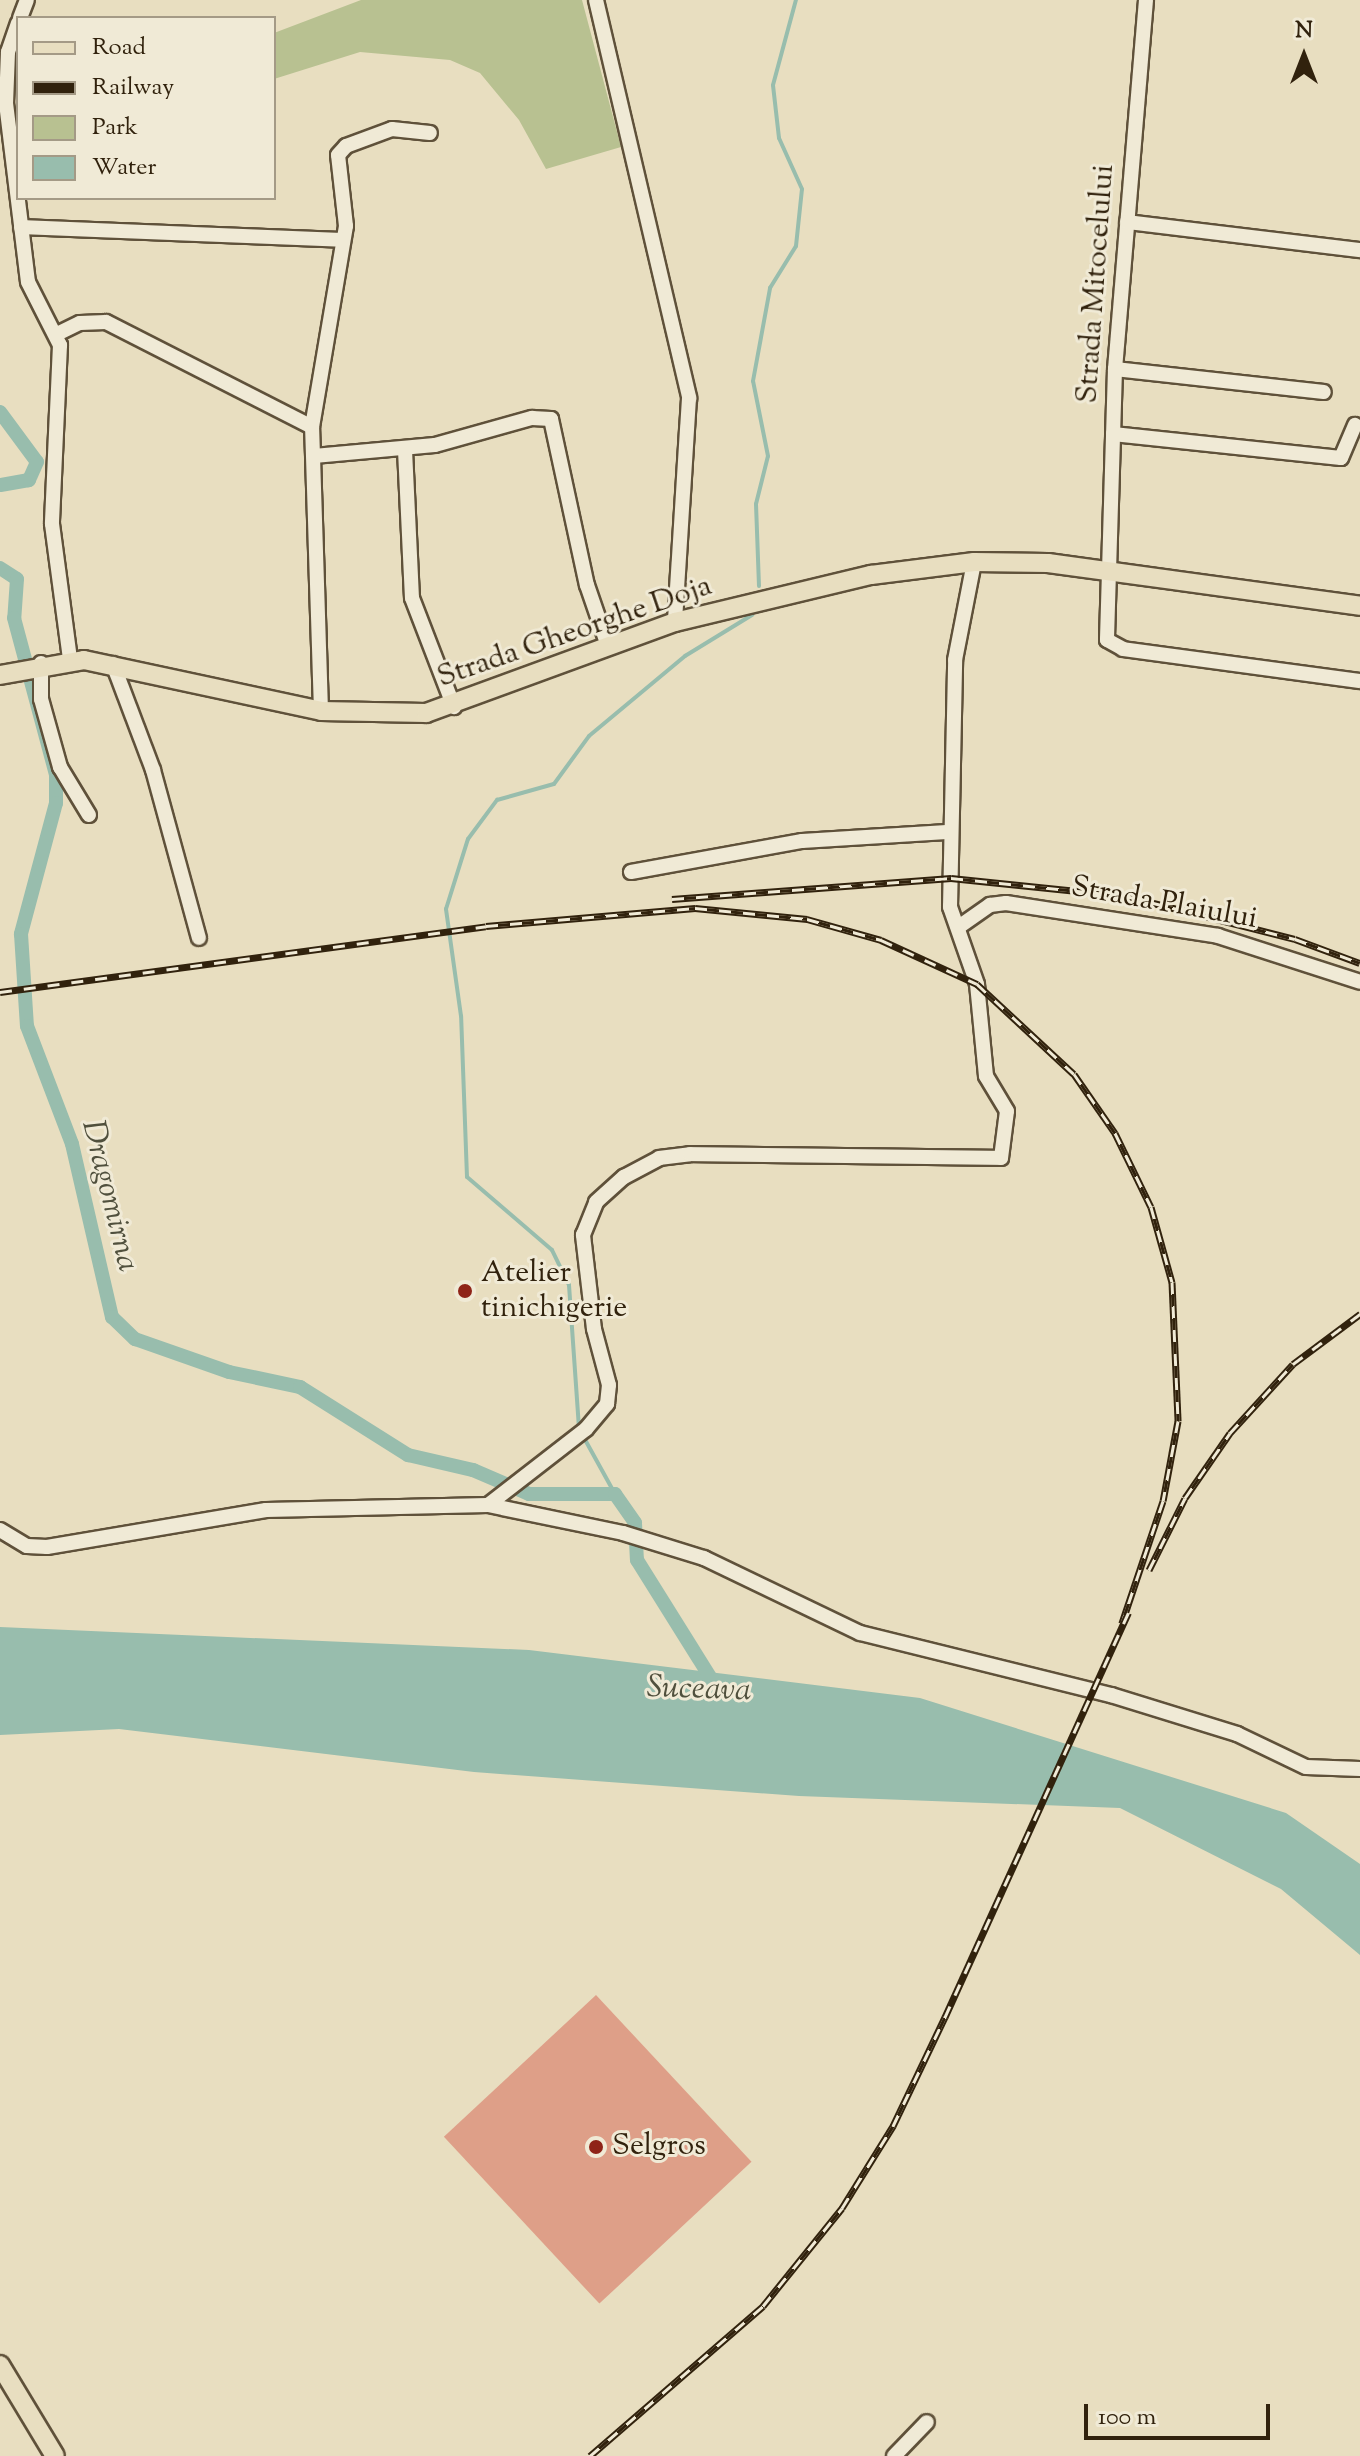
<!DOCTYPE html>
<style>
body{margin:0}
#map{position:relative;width:1360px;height:2456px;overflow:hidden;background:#e8dec0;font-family:"Sorts Mill Goudy",serif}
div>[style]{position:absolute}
.green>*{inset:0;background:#b8c191}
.water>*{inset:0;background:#98bdad}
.stream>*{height:4px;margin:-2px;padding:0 2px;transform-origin:2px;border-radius:2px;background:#98bdad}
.canal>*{height:14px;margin:-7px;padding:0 7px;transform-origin:7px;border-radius:7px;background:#98bdad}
.building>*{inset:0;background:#de9f88;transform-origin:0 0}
.roads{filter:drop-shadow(2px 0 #5f513a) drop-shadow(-2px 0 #5f513a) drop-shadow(0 2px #5f513a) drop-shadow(0 -2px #5f513a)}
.minor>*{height:14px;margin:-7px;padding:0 7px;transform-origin:7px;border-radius:7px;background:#f0ead6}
.major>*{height:18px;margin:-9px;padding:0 9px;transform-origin:9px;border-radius:9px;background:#e8dec0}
.rail>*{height:7px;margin-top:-3.5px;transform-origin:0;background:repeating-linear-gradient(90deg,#f0ead6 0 12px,#31220d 0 24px);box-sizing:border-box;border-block:2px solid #31220d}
.dots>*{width:22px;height:22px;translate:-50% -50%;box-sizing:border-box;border:4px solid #f0ead6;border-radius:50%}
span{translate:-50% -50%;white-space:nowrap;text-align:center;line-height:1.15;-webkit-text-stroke:6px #f0ead6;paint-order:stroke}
.street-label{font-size:30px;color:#31220d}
.poi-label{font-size:30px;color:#31220d}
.left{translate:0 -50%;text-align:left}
.water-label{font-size:32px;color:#50503d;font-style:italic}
.legend{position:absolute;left:16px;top:16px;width:260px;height:184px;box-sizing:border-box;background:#f0ead6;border:2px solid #a49a86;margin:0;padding:10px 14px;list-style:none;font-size:24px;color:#31220d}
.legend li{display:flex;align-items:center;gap:16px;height:40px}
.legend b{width:40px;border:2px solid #a49a86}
.north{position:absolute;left:1264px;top:16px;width:80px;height:80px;-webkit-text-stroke:6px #f0ead6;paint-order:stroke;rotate:0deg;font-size:22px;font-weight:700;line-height:32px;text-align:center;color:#31220d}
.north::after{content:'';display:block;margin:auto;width:28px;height:36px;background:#31220d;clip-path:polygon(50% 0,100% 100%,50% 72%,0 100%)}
.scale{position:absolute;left:1084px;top:2404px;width:186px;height:36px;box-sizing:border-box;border:4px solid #31220d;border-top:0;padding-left:10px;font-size:24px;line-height:28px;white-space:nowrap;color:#31220d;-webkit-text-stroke:6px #f0ead6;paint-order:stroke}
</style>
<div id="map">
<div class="green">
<i style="clip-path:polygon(361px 0,582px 0,621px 147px,546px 169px,519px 120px,480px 73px,450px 60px,360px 52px,274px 79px,274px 33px)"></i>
</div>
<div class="water">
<i style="clip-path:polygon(0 1627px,529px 1650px,920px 1698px,1286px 1813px,1360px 1864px,1360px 1955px,1281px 1889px,1120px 1808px,799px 1796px,474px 1772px,119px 1729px,0 1735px)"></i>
</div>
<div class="stream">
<i style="left:759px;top:586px;width:82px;rotate:-92.1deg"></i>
<i style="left:756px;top:504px;width:49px;rotate:-76deg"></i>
<i style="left:768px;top:456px;width:76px;rotate:-101.3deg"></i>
<i style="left:753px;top:381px;width:95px;rotate:-79.6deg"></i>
<i style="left:770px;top:288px;width:49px;rotate:-58.2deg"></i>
<i style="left:796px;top:246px;width:57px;rotate:-84deg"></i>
<i style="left:802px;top:189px;width:56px;rotate:-114.3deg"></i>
<i style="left:779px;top:138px;width:53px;rotate:-96.5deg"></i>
<i style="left:773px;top:85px;width:88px;rotate:-74.9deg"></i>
<i style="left:579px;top:1428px;width:143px;rotate:-94deg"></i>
<i style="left:569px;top:1285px;width:39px;rotate:-116deg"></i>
<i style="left:552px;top:1250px;width:112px;rotate:-139.3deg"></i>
<i style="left:467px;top:1177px;width:161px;rotate:-92.1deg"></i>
<i style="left:461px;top:1016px;width:108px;rotate:-98deg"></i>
<i style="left:446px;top:909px;width:73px;rotate:-72.6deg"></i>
<i style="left:468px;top:839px;width:49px;rotate:-53.4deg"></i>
<i style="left:497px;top:800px;width:59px;rotate:-15.7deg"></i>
<i style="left:554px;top:784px;width:59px;rotate:-53.9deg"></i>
<i style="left:589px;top:736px;width:125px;rotate:-39.8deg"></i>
<i style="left:685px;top:656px;width:79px;rotate:-31.5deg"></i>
<i style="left:583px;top:1436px;width:66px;rotate:61.1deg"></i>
</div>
<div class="canal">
<i style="left:0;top:412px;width:62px;rotate:53.5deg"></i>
<i style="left:37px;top:462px;width:20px;rotate:114deg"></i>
<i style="left:29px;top:480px;width:29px;rotate:170deg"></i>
<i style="left:0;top:568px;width:20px;rotate:33deg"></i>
<i style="left:17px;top:579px;width:39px;rotate:94deg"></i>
<i style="left:14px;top:618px;width:163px;rotate:75deg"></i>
<i style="left:56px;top:775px;width:28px;rotate:90deg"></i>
<i style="left:56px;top:803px;width:136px;rotate:105deg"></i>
<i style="left:21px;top:934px;width:92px;rotate:86.3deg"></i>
<i style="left:27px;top:1026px;width:126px;rotate:69.1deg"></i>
<i style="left:72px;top:1144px;width:178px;rotate:77deg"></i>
<i style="left:112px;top:1317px;width:32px;rotate:44deg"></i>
<i style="left:135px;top:1339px;width:100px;rotate:19.3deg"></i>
<i style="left:229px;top:1372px;width:73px;rotate:11.9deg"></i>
<i style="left:300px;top:1387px;width:128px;rotate:32.2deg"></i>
<i style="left:408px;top:1455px;width:67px;rotate:13deg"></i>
<i style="left:473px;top:1470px;width:61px;rotate:23.2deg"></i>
<i style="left:529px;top:1494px;width:86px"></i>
<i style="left:615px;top:1494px;width:35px;rotate:55deg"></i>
<i style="left:635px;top:1523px;width:37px;rotate:87deg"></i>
<i style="left:637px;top:1560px;width:147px;rotate:58deg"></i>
</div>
<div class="building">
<i style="left:596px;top:1995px;width:228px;height:208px;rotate:47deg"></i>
</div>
<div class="roads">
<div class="minor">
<i style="left:596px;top:0;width:409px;rotate:76.8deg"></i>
<i style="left:689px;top:398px;width:224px;rotate:93.6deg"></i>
<i style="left:1146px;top:0;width:370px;rotate:94.8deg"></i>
<i style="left:1115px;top:369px;width:271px;rotate:91.7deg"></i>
<i style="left:1107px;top:640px;width:18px;rotate:29deg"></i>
<i style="left:1123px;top:649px;width:239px;rotate:7.7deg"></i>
<i style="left:20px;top:18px;width:19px;rotate:-69deg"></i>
<i style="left:18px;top:23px;width:31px;rotate:109deg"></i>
<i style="left:8px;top:52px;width:51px;rotate:92.2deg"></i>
<i style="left:6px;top:103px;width:180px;rotate:83deg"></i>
<i style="left:28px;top:282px;width:71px;rotate:63.1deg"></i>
<i style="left:60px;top:345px;width:179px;rotate:92.6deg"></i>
<i style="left:52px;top:524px;width:136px;rotate:82.4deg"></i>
<i style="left:1127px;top:222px;width:235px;rotate:6.9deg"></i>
<i style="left:21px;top:227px;width:320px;rotate:2.3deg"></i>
<i style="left:57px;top:334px;width:25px;rotate:-26deg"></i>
<i style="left:80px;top:323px;width:26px;rotate:-2deg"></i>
<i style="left:106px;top:322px;width:231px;rotate:27deg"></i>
<i style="left:1115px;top:369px;width:210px;rotate:6.3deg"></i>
<i style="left:1113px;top:434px;width:229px;rotate:6deg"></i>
<i style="left:1341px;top:458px;width:36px;rotate:-67deg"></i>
<i style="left:405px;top:450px;width:148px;rotate:87.3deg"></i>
<i style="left:412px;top:598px;width:117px;rotate:68.9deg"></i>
<i style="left:314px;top:456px;width:121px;rotate:-5.2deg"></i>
<i style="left:435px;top:445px;width:101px;rotate:-15.6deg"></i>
<i style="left:532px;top:418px;width:19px;rotate:3deg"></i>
<i style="left:551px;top:419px;width:170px;rotate:77.8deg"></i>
<i style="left:587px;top:585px;width:65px;rotate:71deg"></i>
<i style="left:41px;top:663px;width:36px;rotate:90deg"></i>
<i style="left:41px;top:699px;width:71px;rotate:74.4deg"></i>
<i style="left:60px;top:767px;width:56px;rotate:58.9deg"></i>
<i style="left:113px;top:664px;width:113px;rotate:69.3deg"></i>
<i style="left:153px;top:770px;width:174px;rotate:74.7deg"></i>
<i style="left:321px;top:711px;width:284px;rotate:-91.8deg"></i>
<i style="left:312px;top:427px;width:204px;rotate:-80.4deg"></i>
<i style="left:346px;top:226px;width:71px;rotate:-96.4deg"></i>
<i style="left:338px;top:155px;width:12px;rotate:-48deg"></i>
<i style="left:346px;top:146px;width:49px;rotate:-20.3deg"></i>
<i style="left:392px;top:129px;width:38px;rotate:6deg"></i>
<i style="left:631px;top:872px;width:174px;rotate:-10.3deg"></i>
<i style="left:802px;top:841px;width:145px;rotate:-3.6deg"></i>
<i style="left:960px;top:926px;width:37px;rotate:-35deg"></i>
<i style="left:990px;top:905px;width:16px;rotate:-7deg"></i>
<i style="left:1006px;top:903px;width:215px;rotate:8.8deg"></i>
<i style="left:1218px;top:936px;width:149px;rotate:17.9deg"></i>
<i style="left:488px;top:1505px;width:124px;rotate:-37.8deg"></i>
<i style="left:586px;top:1429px;width:33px;rotate:-50deg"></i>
<i style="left:607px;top:1404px;width:19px;rotate:-84deg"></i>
<i style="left:609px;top:1385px;width:58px;rotate:-105deg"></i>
<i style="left:594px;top:1329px;width:95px;rotate:-96.7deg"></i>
<i style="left:583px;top:1235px;width:35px;rotate:-68deg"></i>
<i style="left:596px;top:1202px;width:38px;rotate:-42deg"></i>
<i style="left:624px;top:1177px;width:40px;rotate:-28deg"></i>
<i style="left:659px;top:1158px;width:31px;rotate:-7deg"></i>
<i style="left:690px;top:1154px;width:311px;rotate:0.7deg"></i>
<i style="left:1001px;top:1158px;width:47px;rotate:-82.7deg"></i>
<i style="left:1007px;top:1111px;width:41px;rotate:-121deg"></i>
<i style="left:986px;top:1076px;width:92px;rotate:-95.6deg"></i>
<i style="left:977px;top:984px;width:82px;rotate:-109.3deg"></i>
<i style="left:950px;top:907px;width:247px;rotate:-88.8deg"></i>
<i style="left:955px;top:660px;width:100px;rotate:-79deg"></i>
<i style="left:0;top:1530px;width:31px;rotate:31deg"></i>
<i style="left:27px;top:1546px;width:20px;rotate:3deg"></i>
<i style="left:47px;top:1547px;width:222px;rotate:-9.6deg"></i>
<i style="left:266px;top:1510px;width:222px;rotate:-1.3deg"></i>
<i style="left:488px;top:1505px;width:138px;rotate:11.7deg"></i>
<i style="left:623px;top:1533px;width:85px;rotate:17.2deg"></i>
<i style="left:704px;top:1558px;width:173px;rotate:25.7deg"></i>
<i style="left:860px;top:1633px;width:259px;rotate:13.9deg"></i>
<i style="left:1111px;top:1695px;width:132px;rotate:17.2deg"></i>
<i style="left:1237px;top:1734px;width:76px;rotate:25.6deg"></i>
<i style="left:1306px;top:1767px;width:54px;rotate:2.1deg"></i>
<i style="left:894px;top:2456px;width:47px;rotate:-45.9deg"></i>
</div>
<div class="major">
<i style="left:0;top:675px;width:85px;rotate:-10.1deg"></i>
<i style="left:84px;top:660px;width:242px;rotate:12.1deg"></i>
<i style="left:321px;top:711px;width:105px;rotate:1.1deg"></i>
<i style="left:426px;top:713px;width:265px;rotate:-20.1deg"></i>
<i style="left:675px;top:622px;width:202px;rotate:-13.5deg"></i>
<i style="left:871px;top:575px;width:104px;rotate:-7.2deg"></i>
<i style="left:974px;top:562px;width:74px;rotate:0.8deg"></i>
<i style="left:1048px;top:563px;width:315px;rotate:7.8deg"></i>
<i style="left:0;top:2365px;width:106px;rotate:58.9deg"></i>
</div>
</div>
<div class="rail">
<i style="left:672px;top:899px;width:280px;rotate:-4.3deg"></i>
<i style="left:951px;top:878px;width:176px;rotate:5.9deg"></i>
<i style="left:1126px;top:896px;width:174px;rotate:14.3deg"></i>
<i style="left:1295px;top:939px;width:69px;rotate:20.3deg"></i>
<i style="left:0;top:992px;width:490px;rotate:-7.7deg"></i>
<i style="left:486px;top:926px;width:210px;rotate:-4.9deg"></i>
<i style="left:695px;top:908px;width:113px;rotate:5.6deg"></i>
<i style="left:807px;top:919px;width:77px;rotate:15.8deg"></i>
<i style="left:881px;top:940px;width:106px;rotate:24.6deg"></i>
<i style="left:977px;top:984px;width:132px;rotate:42.9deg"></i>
<i style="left:1074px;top:1074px;width:72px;rotate:55.2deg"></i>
<i style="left:1115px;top:1133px;width:82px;rotate:64.1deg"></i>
<i style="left:1151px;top:1207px;width:78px;rotate:74.4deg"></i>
<i style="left:1172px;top:1282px;width:139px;rotate:87.5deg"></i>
<i style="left:1178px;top:1421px;width:81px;rotate:100.6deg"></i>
<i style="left:1163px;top:1501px;width:129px;rotate:108.6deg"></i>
<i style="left:1149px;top:1570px;width:80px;rotate:-63.4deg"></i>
<i style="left:1185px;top:1498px;width:79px;rotate:-55.3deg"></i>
<i style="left:1230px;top:1433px;width:93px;rotate:-47.6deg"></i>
<i style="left:1293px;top:1364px;width:84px;rotate:-36.7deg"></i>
<i style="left:590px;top:2456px;width:229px;rotate:-40.9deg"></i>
<i style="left:763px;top:2306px;width:126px;rotate:-51.1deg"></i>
<i style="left:842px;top:2208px;width:97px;rotate:-58.1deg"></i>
<i style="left:893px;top:2126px;width:121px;rotate:-64.5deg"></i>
<i style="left:945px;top:2017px;width:444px;rotate:-65.6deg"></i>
</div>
<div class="dots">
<i style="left:465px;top:1291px;background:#8f2418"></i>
<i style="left:596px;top:2147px;background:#8f2418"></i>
</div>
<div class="street-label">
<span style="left:1097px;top:284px;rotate:-86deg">Strada Mitocelului</span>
<span style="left:575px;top:633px;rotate:-19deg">Strada Gheorghe Doja</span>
<span style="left:1164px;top:904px;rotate:10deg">Strada Plaiului</span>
</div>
<div class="poi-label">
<span class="left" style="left:481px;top:1291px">Atelier<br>tinichigerie</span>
<span class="left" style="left:612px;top:2147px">Selgros</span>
</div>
<div class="water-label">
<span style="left:109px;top:1196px;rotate:76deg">Dragomirna</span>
<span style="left:699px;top:1690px;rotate:2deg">Suceava</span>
</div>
<ul class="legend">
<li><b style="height:10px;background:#e8dec0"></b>Road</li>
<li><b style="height:10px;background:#31220d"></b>Railway</li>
<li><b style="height:22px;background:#b8c191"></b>Park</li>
<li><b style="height:22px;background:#98bdad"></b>Water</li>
</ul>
<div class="north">N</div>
<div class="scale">100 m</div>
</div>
